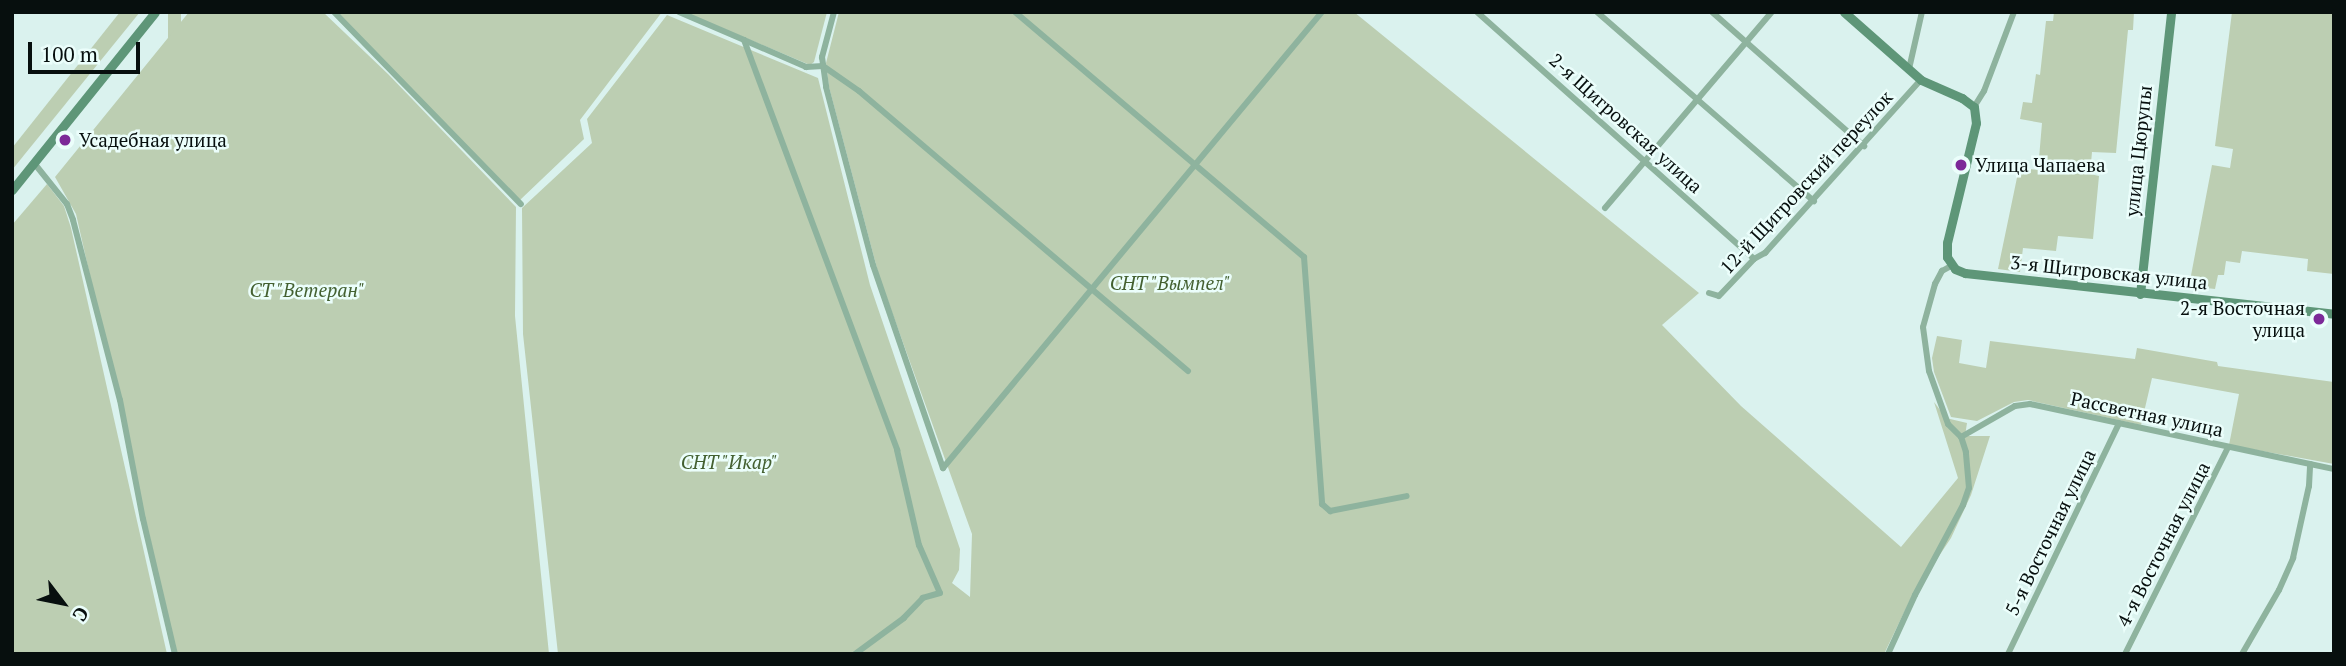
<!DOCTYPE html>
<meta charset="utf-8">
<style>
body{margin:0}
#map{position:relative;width:2346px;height:666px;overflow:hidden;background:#daf2ee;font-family:"PT Serif",serif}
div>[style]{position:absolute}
.green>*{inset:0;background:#bcceb2;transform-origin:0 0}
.street>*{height:6px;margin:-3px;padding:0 3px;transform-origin:3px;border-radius:3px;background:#8eb39e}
.secondary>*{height:9px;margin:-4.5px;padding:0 4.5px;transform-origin:4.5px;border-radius:4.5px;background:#5e9678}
.dots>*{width:19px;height:19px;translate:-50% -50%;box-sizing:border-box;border:4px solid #ebfefb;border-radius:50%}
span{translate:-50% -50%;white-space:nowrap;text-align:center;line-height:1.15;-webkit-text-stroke:5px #ebfefb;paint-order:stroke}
.street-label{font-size:19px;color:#070f0e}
.poi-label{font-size:19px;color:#070f0e}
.left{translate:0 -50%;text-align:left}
.right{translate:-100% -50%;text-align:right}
.park-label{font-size:19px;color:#436030;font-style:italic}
.frame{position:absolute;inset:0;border:14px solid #070f0e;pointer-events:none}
.north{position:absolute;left:28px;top:568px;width:70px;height:70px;-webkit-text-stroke:5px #ebfefb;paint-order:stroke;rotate:122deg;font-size:19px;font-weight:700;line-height:28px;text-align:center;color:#070f0e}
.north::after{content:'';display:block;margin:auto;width:24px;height:32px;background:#070f0e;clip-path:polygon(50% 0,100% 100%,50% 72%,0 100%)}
.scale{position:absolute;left:28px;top:42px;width:112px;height:32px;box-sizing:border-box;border:4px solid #070f0e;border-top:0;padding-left:9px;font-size:21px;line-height:24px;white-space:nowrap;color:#070f0e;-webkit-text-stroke:5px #ebfefb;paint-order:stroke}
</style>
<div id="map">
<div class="green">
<i style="clip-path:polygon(120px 12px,140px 12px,12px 170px,12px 148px)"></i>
<i style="left:168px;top:12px;width:13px;height:247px"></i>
<i style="clip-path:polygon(189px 12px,323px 12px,388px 74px,516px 207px,515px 316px,549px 654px,176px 654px,76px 214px,55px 177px)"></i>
<i style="clip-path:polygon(336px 12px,662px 12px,580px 120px,584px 139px,520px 200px)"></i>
<i style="clip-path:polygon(684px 12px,827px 12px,814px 62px,810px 65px)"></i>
<i style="clip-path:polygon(839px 12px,1354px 12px,1699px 293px,1662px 325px,1741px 406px,1901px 547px,1958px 478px,1934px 402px,1946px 418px,1967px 423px,1965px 436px,1990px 436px,1971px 495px,1951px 538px,1911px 598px,1884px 654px,558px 654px,523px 334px,522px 208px,592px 143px,587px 119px,667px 15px,818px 78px,870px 285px,960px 549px,959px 570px,952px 583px,970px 597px,972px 534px,879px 276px,829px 87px,826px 63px)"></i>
<i style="clip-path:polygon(2054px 12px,2134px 12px,2133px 30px,2128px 30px,2116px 153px,2092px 152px,2090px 174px,2099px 176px,2093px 239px,2058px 236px,2056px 251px,2023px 248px,2020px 272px,1998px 269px,2019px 168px,2038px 170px,2042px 123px,2020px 119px,2023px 102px,2032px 103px,2036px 74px,2040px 75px,2046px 21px,2053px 21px)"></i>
<i style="clip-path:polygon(2232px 12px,2334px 12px,2334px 274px,2307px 271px,2308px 259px,2242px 251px,2240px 263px,2226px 261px,2224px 275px,2218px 275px,2215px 289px,2189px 286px,2212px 165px,2230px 168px,2233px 149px,2215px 146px)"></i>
<i style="clip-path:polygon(47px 184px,64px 206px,71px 228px,167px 654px,12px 654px,12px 225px)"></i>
<i style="clip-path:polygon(1937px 336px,1962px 340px,1959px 363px,1986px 368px,1990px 341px,2135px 359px,2137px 348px,2217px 362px,2218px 366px,2334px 382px,2334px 464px,2229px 445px,2239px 394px,2152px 378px,2141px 425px,2028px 400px,2014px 402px,1977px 421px,1951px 417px,1934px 372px,1932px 358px)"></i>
</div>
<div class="street">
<i style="left:334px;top:12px;width:268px;rotate:45.8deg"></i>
<i style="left:679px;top:12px;width:71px;rotate:23.3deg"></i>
<i style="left:744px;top:40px;width:438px;rotate:69.5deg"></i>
<i style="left:897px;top:450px;width:98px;rotate:77deg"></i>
<i style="left:919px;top:545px;width:52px;rotate:66.4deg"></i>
<i style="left:940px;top:593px;width:18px;rotate:164deg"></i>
<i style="left:923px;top:598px;width:28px;rotate:134deg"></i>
<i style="left:904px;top:618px;width:61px;rotate:143.7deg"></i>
<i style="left:834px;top:12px;width:47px;rotate:104.9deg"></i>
<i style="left:822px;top:57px;width:30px;rotate:82deg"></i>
<i style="left:826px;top:87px;width:184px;rotate:75.2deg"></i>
<i style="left:873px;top:265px;width:215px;rotate:71deg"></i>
<i style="left:943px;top:468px;width:593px;rotate:-50.27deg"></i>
<i style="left:1015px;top:12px;width:379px;rotate:40.3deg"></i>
<i style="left:1304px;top:257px;width:248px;rotate:85.8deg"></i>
<i style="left:1322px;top:504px;width:11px;rotate:41deg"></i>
<i style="left:1330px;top:511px;width:78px;rotate:-11deg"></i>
<i style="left:1477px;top:12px;width:371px;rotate:41.7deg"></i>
<i style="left:1597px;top:12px;width:288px;rotate:41.1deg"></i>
<i style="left:1712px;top:12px;width:203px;rotate:41.4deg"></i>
<i style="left:744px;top:40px;width:68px;rotate:23.5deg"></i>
<i style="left:806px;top:67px;width:17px;rotate:-3deg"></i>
<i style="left:823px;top:66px;width:44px;rotate:34.8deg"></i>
<i style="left:859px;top:91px;width:432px;rotate:40.4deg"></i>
<i style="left:1909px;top:69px;width:58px;rotate:-77.2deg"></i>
<i style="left:1974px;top:107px;width:19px;rotate:-58deg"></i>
<i style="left:1984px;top:91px;width:85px;rotate:-69.2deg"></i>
<i style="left:34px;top:163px;width:53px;rotate:51.2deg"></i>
<i style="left:67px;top:204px;width:17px;rotate:69deg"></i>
<i style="left:73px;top:220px;width:186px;rotate:75.4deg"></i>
<i style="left:120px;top:400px;width:121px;rotate:79.1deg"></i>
<i style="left:143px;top:519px;width:139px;rotate:76.7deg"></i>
<i style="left:1605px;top:208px;width:257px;rotate:-49.6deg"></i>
<i style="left:1709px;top:293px;width:10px;rotate:17deg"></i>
<i style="left:1719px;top:296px;width:51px;rotate:-46.6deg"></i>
<i style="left:1754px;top:259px;width:13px;rotate:-29deg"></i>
<i style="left:1765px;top:253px;width:233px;rotate:-48deg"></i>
<i style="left:1961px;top:437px;width:62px;rotate:-29.9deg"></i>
<i style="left:2015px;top:406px;width:15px;rotate:-8deg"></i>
<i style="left:2030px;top:404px;width:311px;rotate:12.1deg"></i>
<i style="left:1888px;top:654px;width:65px;rotate:-65.4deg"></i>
<i style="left:1915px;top:595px;width:102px;rotate:-61.9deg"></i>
<i style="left:1963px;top:505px;width:18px;rotate:-71deg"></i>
<i style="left:1969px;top:488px;width:36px;rotate:-95deg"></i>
<i style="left:1966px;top:452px;width:16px;rotate:-108deg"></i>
<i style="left:1961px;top:437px;width:18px;rotate:-135deg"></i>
<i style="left:1948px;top:424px;width:56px;rotate:-109.7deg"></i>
<i style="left:1929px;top:371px;width:44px;rotate:-97.8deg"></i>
<i style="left:1923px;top:327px;width:45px;rotate:-74.4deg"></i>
<i style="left:1935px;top:284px;width:15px;rotate:-62deg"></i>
<i style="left:1942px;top:271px;width:10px;rotate:-29deg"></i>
<i style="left:2008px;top:654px;width:256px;rotate:-64.3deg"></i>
<i style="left:2125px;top:654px;width:231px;rotate:-63.5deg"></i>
<i style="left:2242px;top:654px;width:74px;rotate:-60deg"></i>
<i style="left:2279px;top:590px;width:35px;rotate:-66deg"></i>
<i style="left:2293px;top:558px;width:74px;rotate:-77.5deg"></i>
<i style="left:2309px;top:486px;width:22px;rotate:-87deg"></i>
</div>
<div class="secondary">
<i style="left:1844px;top:12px;width:103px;rotate:41.4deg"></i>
<i style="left:1921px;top:80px;width:45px;rotate:23.7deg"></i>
<i style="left:1962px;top:98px;width:15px;rotate:37deg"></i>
<i style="left:1974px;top:107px;width:16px;rotate:83deg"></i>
<i style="left:1976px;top:123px;width:123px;rotate:103.6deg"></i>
<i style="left:1947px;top:243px;width:14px;rotate:90deg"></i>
<i style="left:1947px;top:257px;width:14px;rotate:56deg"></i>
<i style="left:1955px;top:269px;width:11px;rotate:22deg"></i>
<i style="left:1965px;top:273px;width:371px;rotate:6.3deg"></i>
<i style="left:12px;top:190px;width:228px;rotate:-51.2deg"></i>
<i style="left:2140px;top:294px;width:284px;rotate:-83.7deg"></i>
</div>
<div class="dots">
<i style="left:65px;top:140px;background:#7c2998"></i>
<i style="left:1961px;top:165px;background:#7c2998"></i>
<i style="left:2319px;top:319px;background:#7c2998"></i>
</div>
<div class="street-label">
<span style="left:1626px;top:123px;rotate:42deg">2-я Щигровская улица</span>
<span style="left:2138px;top:151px;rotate:-84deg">улица Цюрупы</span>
<span style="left:1806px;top:182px;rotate:-47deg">12-й Щигровский переулок</span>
<span style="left:2109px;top:272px;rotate:6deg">3-я Щигровская улица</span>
<span style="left:2147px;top:414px;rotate:12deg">Рассветная улица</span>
<span style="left:2050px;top:532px;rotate:-64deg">5-я Восточная улица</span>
<span style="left:2163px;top:544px;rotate:-63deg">4-я Восточная улица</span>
</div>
<div class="poi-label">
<span class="left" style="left:79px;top:140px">Усадебная улица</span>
<span class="left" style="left:1975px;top:165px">Улица Чапаева</span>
<span class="right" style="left:2305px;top:319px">2-я Восточная<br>улица</span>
</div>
<div class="park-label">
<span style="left:1170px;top:283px">СНТ "Вымпел"</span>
<span style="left:307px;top:290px">СТ "Ветеран"</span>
<span style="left:729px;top:462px">СНТ "Икар"</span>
</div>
<div class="frame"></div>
<div class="north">С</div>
<div class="scale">100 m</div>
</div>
